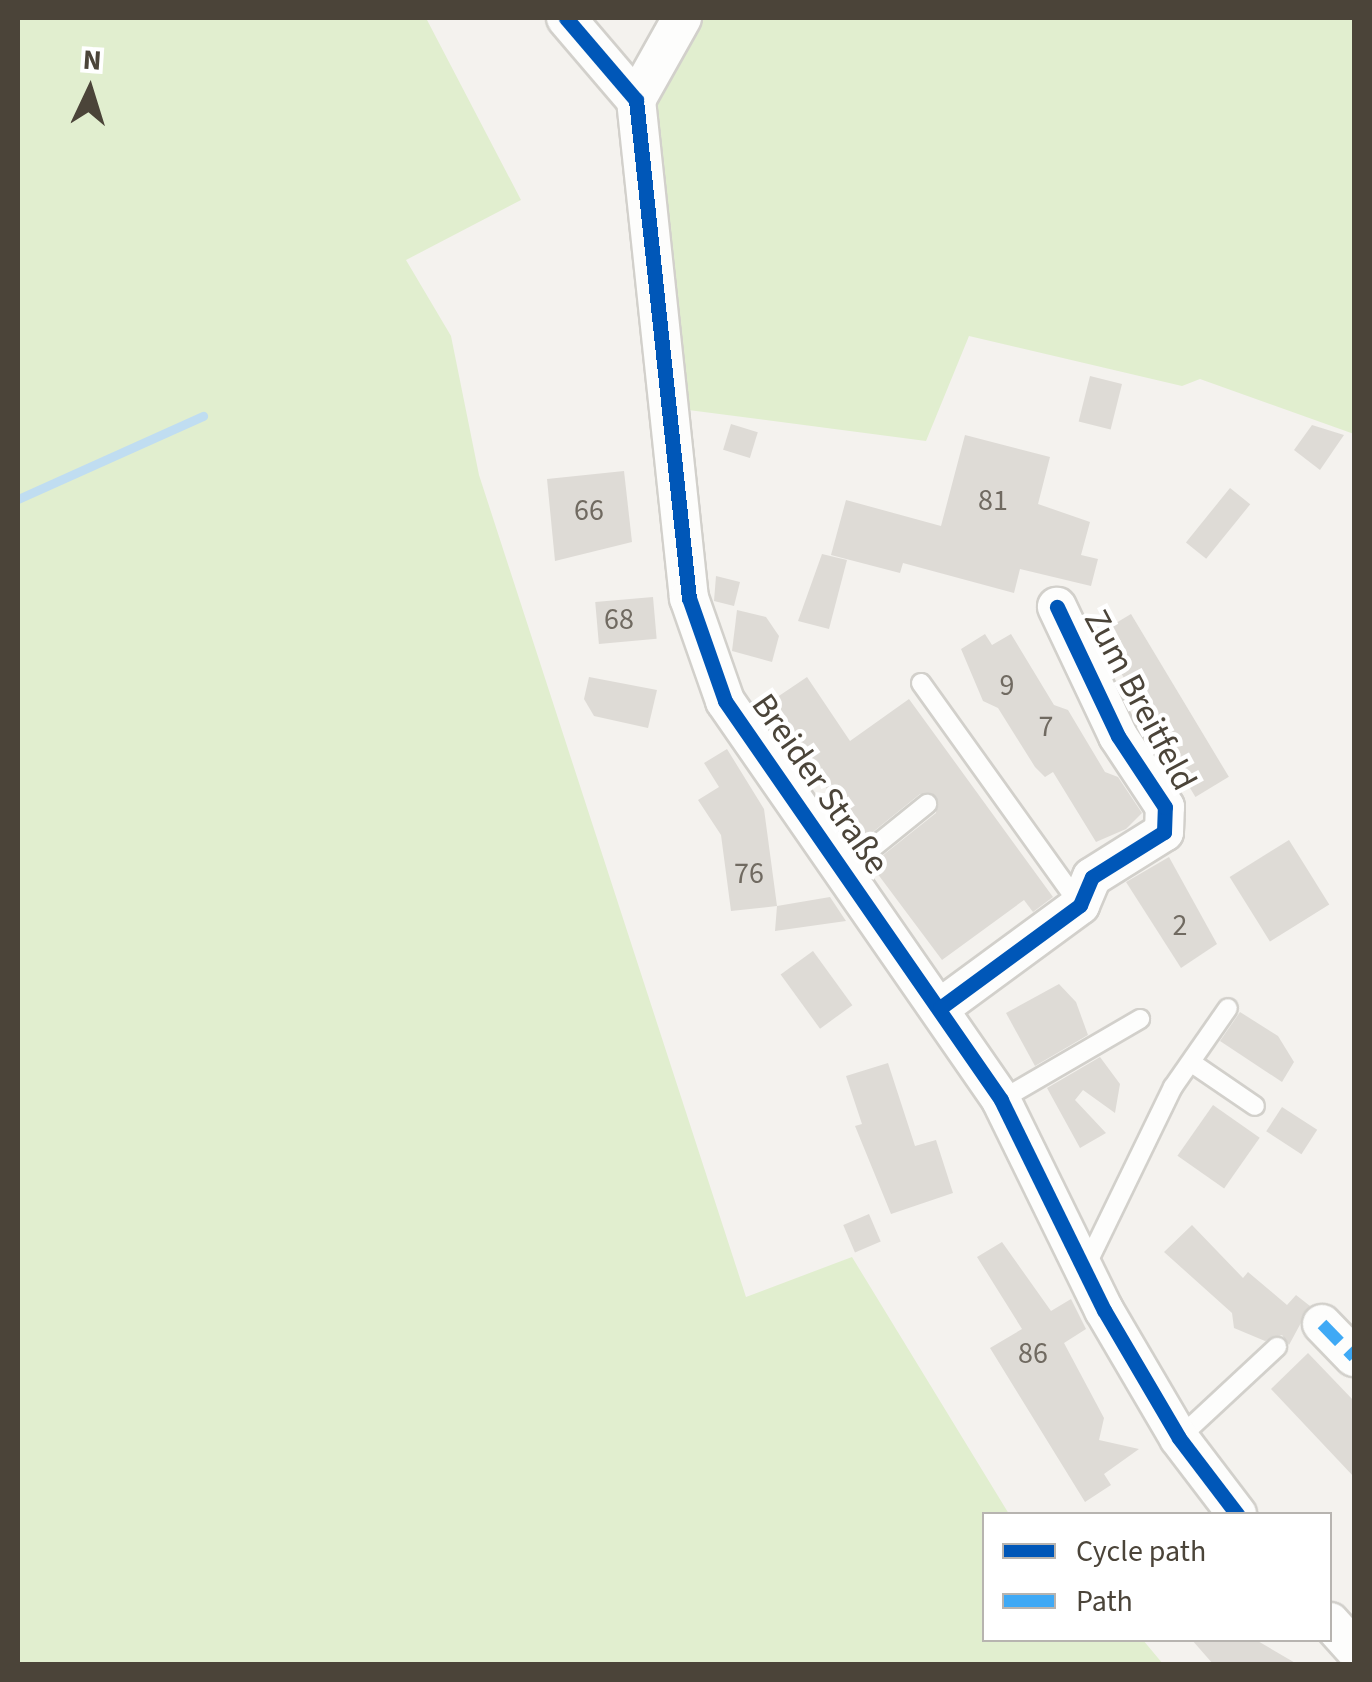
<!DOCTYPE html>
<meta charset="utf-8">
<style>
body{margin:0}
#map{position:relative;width:1372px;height:1682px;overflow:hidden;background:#f4f2ee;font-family:"Source Sans 3",sans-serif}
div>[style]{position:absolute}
.green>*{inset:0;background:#e1eecf}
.stream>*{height:9px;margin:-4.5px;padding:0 4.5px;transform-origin:4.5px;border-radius:4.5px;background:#c0ddf1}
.building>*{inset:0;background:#dedbd6;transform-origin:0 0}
.roads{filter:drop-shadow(2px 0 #d2d0cb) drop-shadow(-2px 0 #d2d0cb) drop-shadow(0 2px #d2d0cb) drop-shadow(0 -2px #d2d0cb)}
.lane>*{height:18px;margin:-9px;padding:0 9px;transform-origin:9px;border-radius:9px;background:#fdfdfc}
.street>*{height:38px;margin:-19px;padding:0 19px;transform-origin:19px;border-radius:19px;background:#fdfdfc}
.quiet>*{height:12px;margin-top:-6px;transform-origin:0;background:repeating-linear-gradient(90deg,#3fa9f5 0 25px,transparent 0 37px)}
.cycleway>*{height:15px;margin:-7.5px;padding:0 7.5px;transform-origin:7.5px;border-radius:7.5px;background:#0057b8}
span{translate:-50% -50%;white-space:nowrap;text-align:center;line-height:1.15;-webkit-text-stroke:9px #fff;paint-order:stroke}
.number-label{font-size:30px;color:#706a61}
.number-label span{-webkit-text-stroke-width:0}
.street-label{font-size:35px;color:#4b4439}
.frame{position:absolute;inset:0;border:20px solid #4b4439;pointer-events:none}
.legend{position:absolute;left:982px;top:1512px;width:350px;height:130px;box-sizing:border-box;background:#fff;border:2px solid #b7b4b0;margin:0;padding:12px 18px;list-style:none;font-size:30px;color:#4b4439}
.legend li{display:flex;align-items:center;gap:20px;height:50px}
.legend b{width:50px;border:2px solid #b7b4b0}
.north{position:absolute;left:40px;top:40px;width:100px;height:100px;-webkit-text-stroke:8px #fff;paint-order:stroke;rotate:4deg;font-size:28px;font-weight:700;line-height:40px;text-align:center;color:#4b4439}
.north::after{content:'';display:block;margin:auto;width:35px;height:45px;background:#4b4439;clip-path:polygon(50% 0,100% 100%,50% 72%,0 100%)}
</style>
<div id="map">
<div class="green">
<i style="clip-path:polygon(18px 18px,426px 18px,521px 200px,406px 260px,451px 336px,479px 475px,746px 1297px,852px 1257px,1009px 1514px,984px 1514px,984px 1640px,1143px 1640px,1163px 1664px,18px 1664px)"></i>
<i style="clip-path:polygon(698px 18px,1354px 18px,1354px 434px,1200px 379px,1182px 386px,969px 336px,926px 441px,673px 408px,657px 106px)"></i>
</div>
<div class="stream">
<i style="left:18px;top:499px;width:203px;rotate:-24.2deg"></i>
</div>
<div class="building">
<i style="left:1090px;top:376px;width:33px;height:47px;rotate:14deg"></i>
<i style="left:731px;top:424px;width:28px;height:27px;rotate:17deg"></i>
<i style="clip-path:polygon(1312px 425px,1344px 435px,1320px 470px,1294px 450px)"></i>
<i style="clip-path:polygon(965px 435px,1050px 457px,1038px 504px,1090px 522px,1081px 555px,1098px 559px,1091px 586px,1020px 569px,1014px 593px,903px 563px,900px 573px,831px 555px,846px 500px,941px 526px)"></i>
<i style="clip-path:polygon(624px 471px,632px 542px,555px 561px,547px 479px)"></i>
<i style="left:1230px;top:488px;width:26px;height:70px;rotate:39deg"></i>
<i style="clip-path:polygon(822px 554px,847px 560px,829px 629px,798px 621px)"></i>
<i style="clip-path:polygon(716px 576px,740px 582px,734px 606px,714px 601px)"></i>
<i style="left:653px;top:597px;width:42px;height:58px;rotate:85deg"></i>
<i style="clip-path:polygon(737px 610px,766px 617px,779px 636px,772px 662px,732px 651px)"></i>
<i style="left:1131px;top:614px;width:190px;height:39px;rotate:59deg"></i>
<i style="clip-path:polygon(985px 634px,992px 645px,1011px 634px,1054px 705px,1068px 710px,1105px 772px,1118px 777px,1142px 813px,1126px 829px,1096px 842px,1053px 772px,1045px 777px,1035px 767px,998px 708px,983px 701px,961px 649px)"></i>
<i style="clip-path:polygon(589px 677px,657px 690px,648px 728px,594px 716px,584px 699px)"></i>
<i style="clip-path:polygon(807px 677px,850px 741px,909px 699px,1053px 897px,1033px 912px,1024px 900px,942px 960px,877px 873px,877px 860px,936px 813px,937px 797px,920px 794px,863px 840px,767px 704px)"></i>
<i style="clip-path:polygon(727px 749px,764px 809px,777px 906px,830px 897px,846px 921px,775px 931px,777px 906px,731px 911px,721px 835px,698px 800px,719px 787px,704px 763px)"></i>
<i style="left:1289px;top:840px;width:76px;height:70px;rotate:58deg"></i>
<i style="clip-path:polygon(1169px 857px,1217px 944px,1181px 968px,1126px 882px)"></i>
<i style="left:813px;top:951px;width:67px;height:40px;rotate:54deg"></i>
<i style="clip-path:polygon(1059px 984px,1076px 1002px,1088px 1035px,1035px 1066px,1006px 1013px)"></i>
<i style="clip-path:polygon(1240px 1012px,1278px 1036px,1294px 1062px,1282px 1082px,1220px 1041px)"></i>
<i style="clip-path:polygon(1100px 1057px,1120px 1084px,1115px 1113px,1083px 1090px,1075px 1100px,1106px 1133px,1080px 1148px,1047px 1088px)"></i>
<i style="clip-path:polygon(888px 1063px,915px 1146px,936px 1140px,953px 1193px,891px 1214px,855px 1126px,862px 1124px,846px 1076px)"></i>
<i style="left:1213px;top:1105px;width:57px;height:62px;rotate:35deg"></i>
<i style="left:1282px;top:1107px;width:42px;height:29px;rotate:33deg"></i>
<i style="left:869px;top:1214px;width:30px;height:28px;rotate:67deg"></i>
<i style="clip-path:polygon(1192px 1225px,1243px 1278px,1248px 1272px,1287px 1305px,1296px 1295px,1310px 1306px,1289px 1345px,1282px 1335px,1265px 1341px,1234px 1328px,1232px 1313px,1164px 1252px)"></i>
<i style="clip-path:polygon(1002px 1242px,1051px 1311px,1071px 1299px,1086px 1329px,1064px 1343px,1104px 1418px,1099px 1440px,1139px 1449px,1104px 1474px,1111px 1485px,1085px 1502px,990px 1348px,1022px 1329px,977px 1257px)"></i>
<i style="clip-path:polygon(1308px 1353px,1354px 1401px,1354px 1477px,1271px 1389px)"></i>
<i style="clip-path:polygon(1192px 1640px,1256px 1640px,1297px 1664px,1213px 1664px)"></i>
</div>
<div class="roads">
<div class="lane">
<i style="left:921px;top:683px;width:272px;rotate:54.4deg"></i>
<i style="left:844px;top:871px;width:107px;rotate:-38.9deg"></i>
<i style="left:1192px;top:1063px;width:76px;rotate:34.3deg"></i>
<i style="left:1001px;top:1100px;width:161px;rotate:-30.2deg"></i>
<i style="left:1086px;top:1266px;width:199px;rotate:-64.1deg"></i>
<i style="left:1173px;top:1087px;width:96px;rotate:-55.2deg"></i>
<i style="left:1179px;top:1438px;width:134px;rotate:-42.9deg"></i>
</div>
<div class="street">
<i style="left:566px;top:18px;width:108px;rotate:49.5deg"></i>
<i style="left:636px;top:100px;width:501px;rotate:83.93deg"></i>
<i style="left:689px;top:598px;width:109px;rotate:70.7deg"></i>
<i style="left:725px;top:701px;width:485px;rotate:55.3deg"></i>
<i style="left:1001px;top:1100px;width:234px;rotate:63.9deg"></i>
<i style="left:1104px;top:1310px;width:148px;rotate:59.6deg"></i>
<i style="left:1179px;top:1438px;width:96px;rotate:52.7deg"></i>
<i style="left:636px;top:100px;width:94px;rotate:-60.7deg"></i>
<i style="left:940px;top:1008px;width:174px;rotate:-36.3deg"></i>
<i style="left:1080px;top:905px;width:30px;rotate:-67deg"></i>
<i style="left:1092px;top:877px;width:85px;rotate:-32deg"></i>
<i style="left:1164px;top:832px;width:25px;rotate:-88deg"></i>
<i style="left:1165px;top:807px;width:85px;rotate:-123.5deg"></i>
<i style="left:1118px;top:736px;width:143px;rotate:-115.3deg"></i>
<i style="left:1322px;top:1324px;width:46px;rotate:45.9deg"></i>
<i style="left:1330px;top:1622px;width:36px;rotate:48deg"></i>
</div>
</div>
<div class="quiet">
<i style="left:1322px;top:1324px;width:46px;rotate:45.9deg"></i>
</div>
<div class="cycleway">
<i style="left:566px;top:18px;width:108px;rotate:49.5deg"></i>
<i style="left:636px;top:100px;width:501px;rotate:83.93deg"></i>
<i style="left:689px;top:598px;width:109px;rotate:70.7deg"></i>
<i style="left:725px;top:701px;width:485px;rotate:55.3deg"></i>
<i style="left:1001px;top:1100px;width:234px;rotate:63.9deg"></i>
<i style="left:1104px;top:1310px;width:148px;rotate:59.6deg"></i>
<i style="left:1179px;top:1438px;width:96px;rotate:52.7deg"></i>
<i style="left:940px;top:1008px;width:174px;rotate:-36.3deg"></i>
<i style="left:1080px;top:905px;width:30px;rotate:-67deg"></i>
<i style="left:1092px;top:877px;width:85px;rotate:-32deg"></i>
<i style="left:1164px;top:832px;width:25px;rotate:-88deg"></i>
<i style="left:1165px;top:807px;width:85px;rotate:-123.5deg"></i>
<i style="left:1118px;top:736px;width:143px;rotate:-115.3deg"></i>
</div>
<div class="number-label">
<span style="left:993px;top:501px">81</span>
<span style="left:589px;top:511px">66</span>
<span style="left:619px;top:620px">68</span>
<span style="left:1007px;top:686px">9</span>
<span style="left:1046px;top:727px">7</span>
<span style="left:749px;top:874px">76</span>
<span style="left:1180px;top:926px">2</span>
<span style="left:1033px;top:1354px">86</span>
</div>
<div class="street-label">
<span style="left:1140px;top:700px;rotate:62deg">Zum Breitfeld</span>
<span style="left:820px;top:784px;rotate:55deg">Breider Straße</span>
</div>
<div class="frame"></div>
<ul class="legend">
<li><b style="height:12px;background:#0057b8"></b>Cycle path</li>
<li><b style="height:12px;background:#3fa9f5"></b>Path</li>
</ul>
<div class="north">N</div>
</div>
